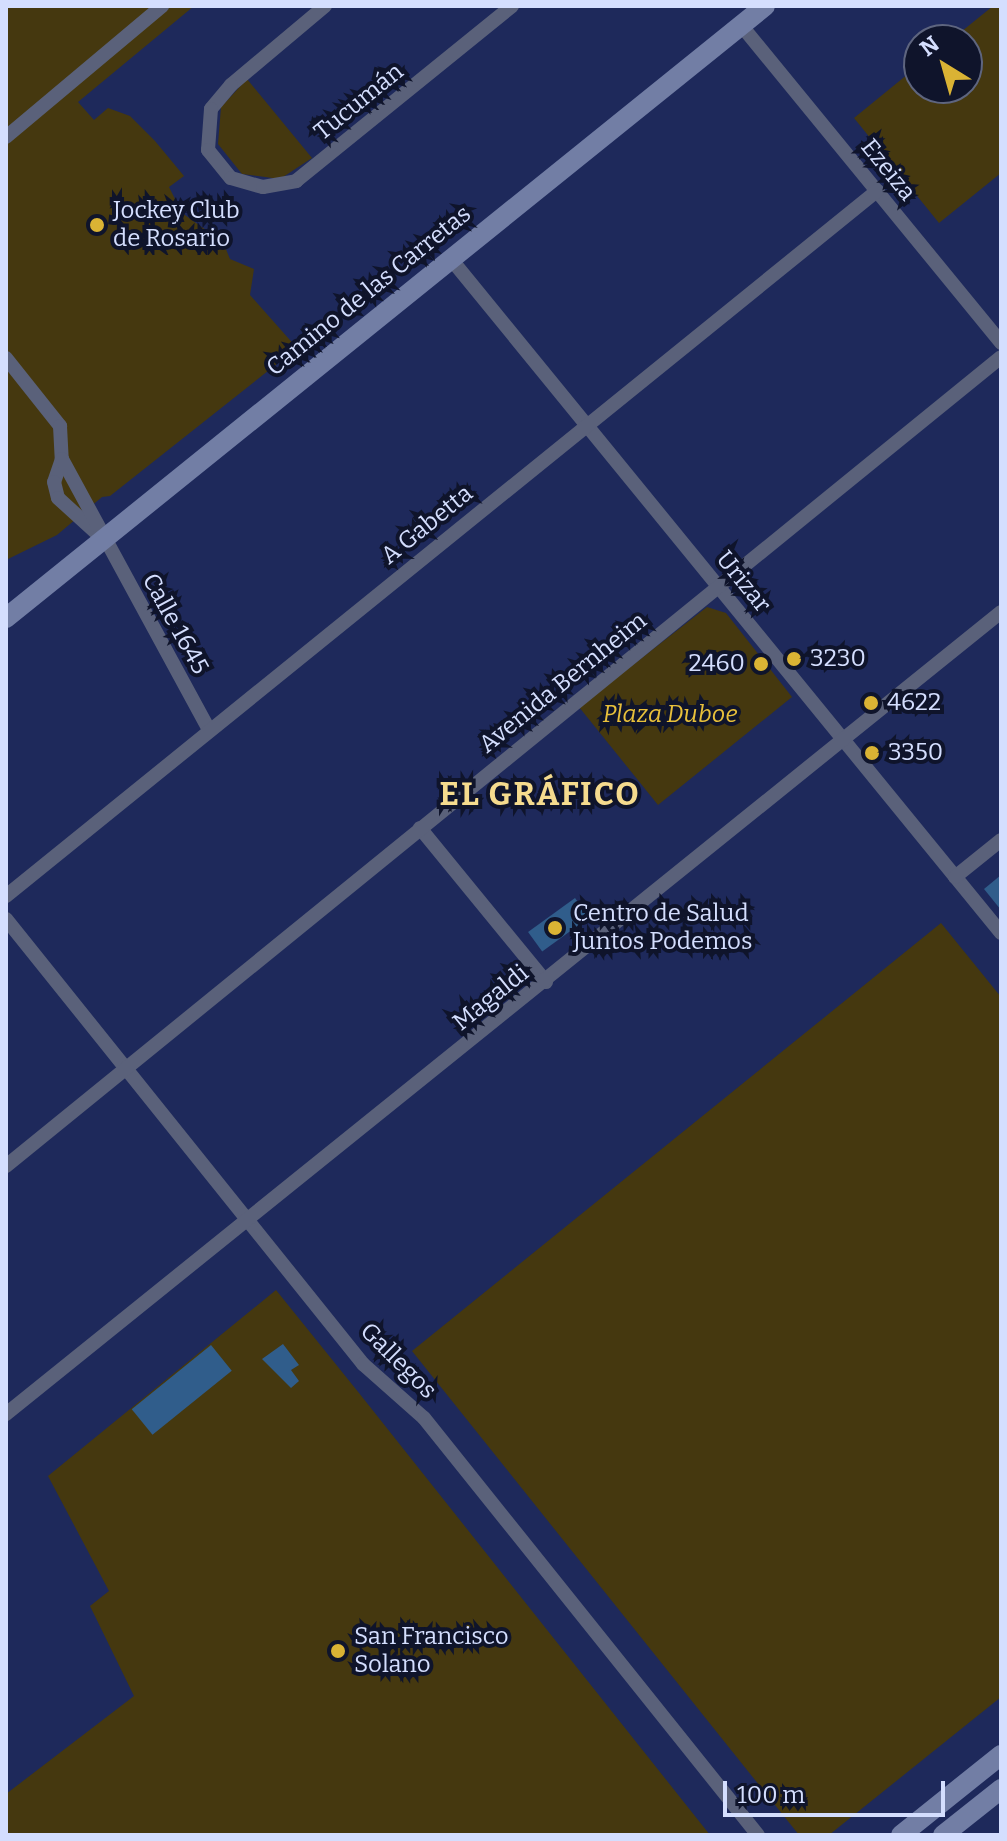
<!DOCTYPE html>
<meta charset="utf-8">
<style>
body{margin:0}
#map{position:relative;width:1007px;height:1841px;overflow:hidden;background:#1e295b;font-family:Bitter,serif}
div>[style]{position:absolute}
.green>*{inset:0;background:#45380f}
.building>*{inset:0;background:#305d8b;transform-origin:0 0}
.street>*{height:14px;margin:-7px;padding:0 7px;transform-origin:7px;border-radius:7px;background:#5a617a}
.secondary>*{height:20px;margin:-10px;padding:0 10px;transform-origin:10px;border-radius:10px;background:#727ea5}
.dots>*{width:22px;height:22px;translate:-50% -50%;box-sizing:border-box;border:4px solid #0f142b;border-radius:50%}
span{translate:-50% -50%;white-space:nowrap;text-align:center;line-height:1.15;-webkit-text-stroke:8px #0f142b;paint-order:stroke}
.street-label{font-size:24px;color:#d4defe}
.poi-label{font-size:24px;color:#d4defe}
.left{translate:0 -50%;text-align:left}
.right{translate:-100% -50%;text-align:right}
.park-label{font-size:24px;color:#e8c03b;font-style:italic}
.district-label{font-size:32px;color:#f5db8e;font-weight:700;letter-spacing:2px}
.frame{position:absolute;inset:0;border:8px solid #d4defe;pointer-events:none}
.north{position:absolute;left:903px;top:24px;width:80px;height:80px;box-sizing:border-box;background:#0f142b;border:2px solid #5e657f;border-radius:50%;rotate:323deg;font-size:22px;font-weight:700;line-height:32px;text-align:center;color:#d4defe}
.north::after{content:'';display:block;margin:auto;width:28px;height:36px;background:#dab334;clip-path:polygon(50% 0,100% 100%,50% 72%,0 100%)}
.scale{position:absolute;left:723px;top:1781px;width:222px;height:36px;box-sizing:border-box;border:4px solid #d4defe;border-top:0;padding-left:10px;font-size:24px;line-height:28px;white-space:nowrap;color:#d4defe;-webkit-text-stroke:6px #0f142b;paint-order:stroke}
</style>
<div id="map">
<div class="green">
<i style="clip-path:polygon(6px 6px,194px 6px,78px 102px,94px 120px,108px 108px,130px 116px,155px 141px,184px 176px,169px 187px,182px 213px,223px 242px,230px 259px,254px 269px,250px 295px,297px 348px,110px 496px,102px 497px,57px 535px,6px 560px)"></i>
<i style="clip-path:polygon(993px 6px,1001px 6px,1001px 173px,939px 223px,854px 118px,919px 65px,919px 88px,967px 88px,967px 40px,951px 40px)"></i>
<i style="clip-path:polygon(247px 79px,312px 158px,280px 179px,242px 174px,218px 144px,221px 107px)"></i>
<i style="clip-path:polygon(707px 607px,726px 613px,792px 697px,658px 805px,579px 707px)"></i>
<i style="clip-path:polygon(941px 923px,1001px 997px,1001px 1697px,829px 1835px,799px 1835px,412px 1351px)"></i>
<i style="clip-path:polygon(276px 1290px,359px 1393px,710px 1835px,6px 1835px,6px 1794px,134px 1696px,90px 1606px,109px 1591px,48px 1476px)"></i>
</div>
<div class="building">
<i style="clip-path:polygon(1001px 875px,1001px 910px,984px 889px)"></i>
<i style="left:575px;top:898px;width:24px;height:58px;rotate:54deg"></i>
<i style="clip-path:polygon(283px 1344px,299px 1365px,291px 1370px,299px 1381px,291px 1388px,262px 1359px)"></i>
<i style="left:211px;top:1345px;width:33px;height:102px;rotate:51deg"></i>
</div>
<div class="street">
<i style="left:325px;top:6px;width:123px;rotate:140deg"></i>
<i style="left:231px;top:85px;width:31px;rotate:130deg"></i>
<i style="left:211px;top:109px;width:41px;rotate:94.2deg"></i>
<i style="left:208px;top:150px;width:36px;rotate:51deg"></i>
<i style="left:231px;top:178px;width:33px;rotate:16deg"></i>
<i style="left:263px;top:187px;width:34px;rotate:-10deg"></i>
<i style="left:296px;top:181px;width:278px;rotate:-39deg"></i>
<i style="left:741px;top:25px;width:411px;rotate:50.7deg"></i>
<i style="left:6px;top:137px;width:204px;rotate:-40deg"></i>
<i style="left:451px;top:259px;width:870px;rotate:50.78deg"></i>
<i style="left:6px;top:358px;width:87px;rotate:51.5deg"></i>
<i style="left:60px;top:426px;width:33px;rotate:87deg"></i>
<i style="left:62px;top:459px;width:24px;rotate:109deg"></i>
<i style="left:54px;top:482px;width:16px;rotate:76deg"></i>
<i style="left:58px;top:498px;width:61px;rotate:42.3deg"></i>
<i style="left:62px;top:459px;width:308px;rotate:61.5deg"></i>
<i style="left:420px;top:828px;width:199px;rotate:50.7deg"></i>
<i style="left:955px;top:877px;width:59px;rotate:-38.8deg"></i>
<i style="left:6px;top:896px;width:1121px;rotate:-38.99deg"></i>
<i style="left:6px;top:919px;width:571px;rotate:51.26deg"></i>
<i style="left:363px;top:1364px;width:81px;rotate:41.5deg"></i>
<i style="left:424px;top:1418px;width:534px;rotate:51.31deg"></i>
<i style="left:6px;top:1166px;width:1282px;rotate:-39.11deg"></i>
<i style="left:6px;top:1414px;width:1278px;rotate:-38.87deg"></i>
</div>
<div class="secondary">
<i style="left:6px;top:618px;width:975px;rotate:-38.88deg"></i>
<i style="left:901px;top:1835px;width:128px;rotate:-38.7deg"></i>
<i style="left:943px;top:1835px;width:74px;rotate:-38.4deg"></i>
</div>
<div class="dots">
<i style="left:97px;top:225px;background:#dab334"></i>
<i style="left:794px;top:659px;background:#dab334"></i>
<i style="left:761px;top:664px;background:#dab334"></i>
<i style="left:871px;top:703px;background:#dab334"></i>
<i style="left:872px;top:753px;background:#dab334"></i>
<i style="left:555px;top:928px;background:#dab334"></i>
<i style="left:338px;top:1651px;background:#dab334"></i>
</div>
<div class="street-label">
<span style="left:359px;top:102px;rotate:-39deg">Tucumán</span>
<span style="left:888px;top:170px;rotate:51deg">Ezeiza</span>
<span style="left:369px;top:291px;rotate:-39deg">Camino de las Carretas</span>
<span style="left:427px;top:525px;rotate:-39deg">A Gabetta</span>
<span style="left:743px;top:582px;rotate:51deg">Urizar</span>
<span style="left:175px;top:624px;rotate:61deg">Calle 1645</span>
<span style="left:563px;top:683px;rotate:-39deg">Avenida Bernheim</span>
<span style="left:491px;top:998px;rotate:-39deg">Magaldi</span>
<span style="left:398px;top:1361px;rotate:45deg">Gallegos</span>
</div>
<div class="poi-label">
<span class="left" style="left:113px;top:225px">Jockey Club<br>de Rosario</span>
<span class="left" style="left:810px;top:659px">3230</span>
<span class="right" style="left:745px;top:664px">2460</span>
<span class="left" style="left:887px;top:703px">4622</span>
<span class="left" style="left:888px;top:753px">3350</span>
<span class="left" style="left:573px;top:928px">Centro de Salud<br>Juntos Podemos</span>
<span class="left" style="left:354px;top:1651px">San Francisco<br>Solano</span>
</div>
<div class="park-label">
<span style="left:670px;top:715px">Plaza Duboe</span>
</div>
<div class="district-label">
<span style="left:540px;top:794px">EL GRÁFICO</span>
</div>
<div class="frame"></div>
<div class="north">N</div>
<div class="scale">100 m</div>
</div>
